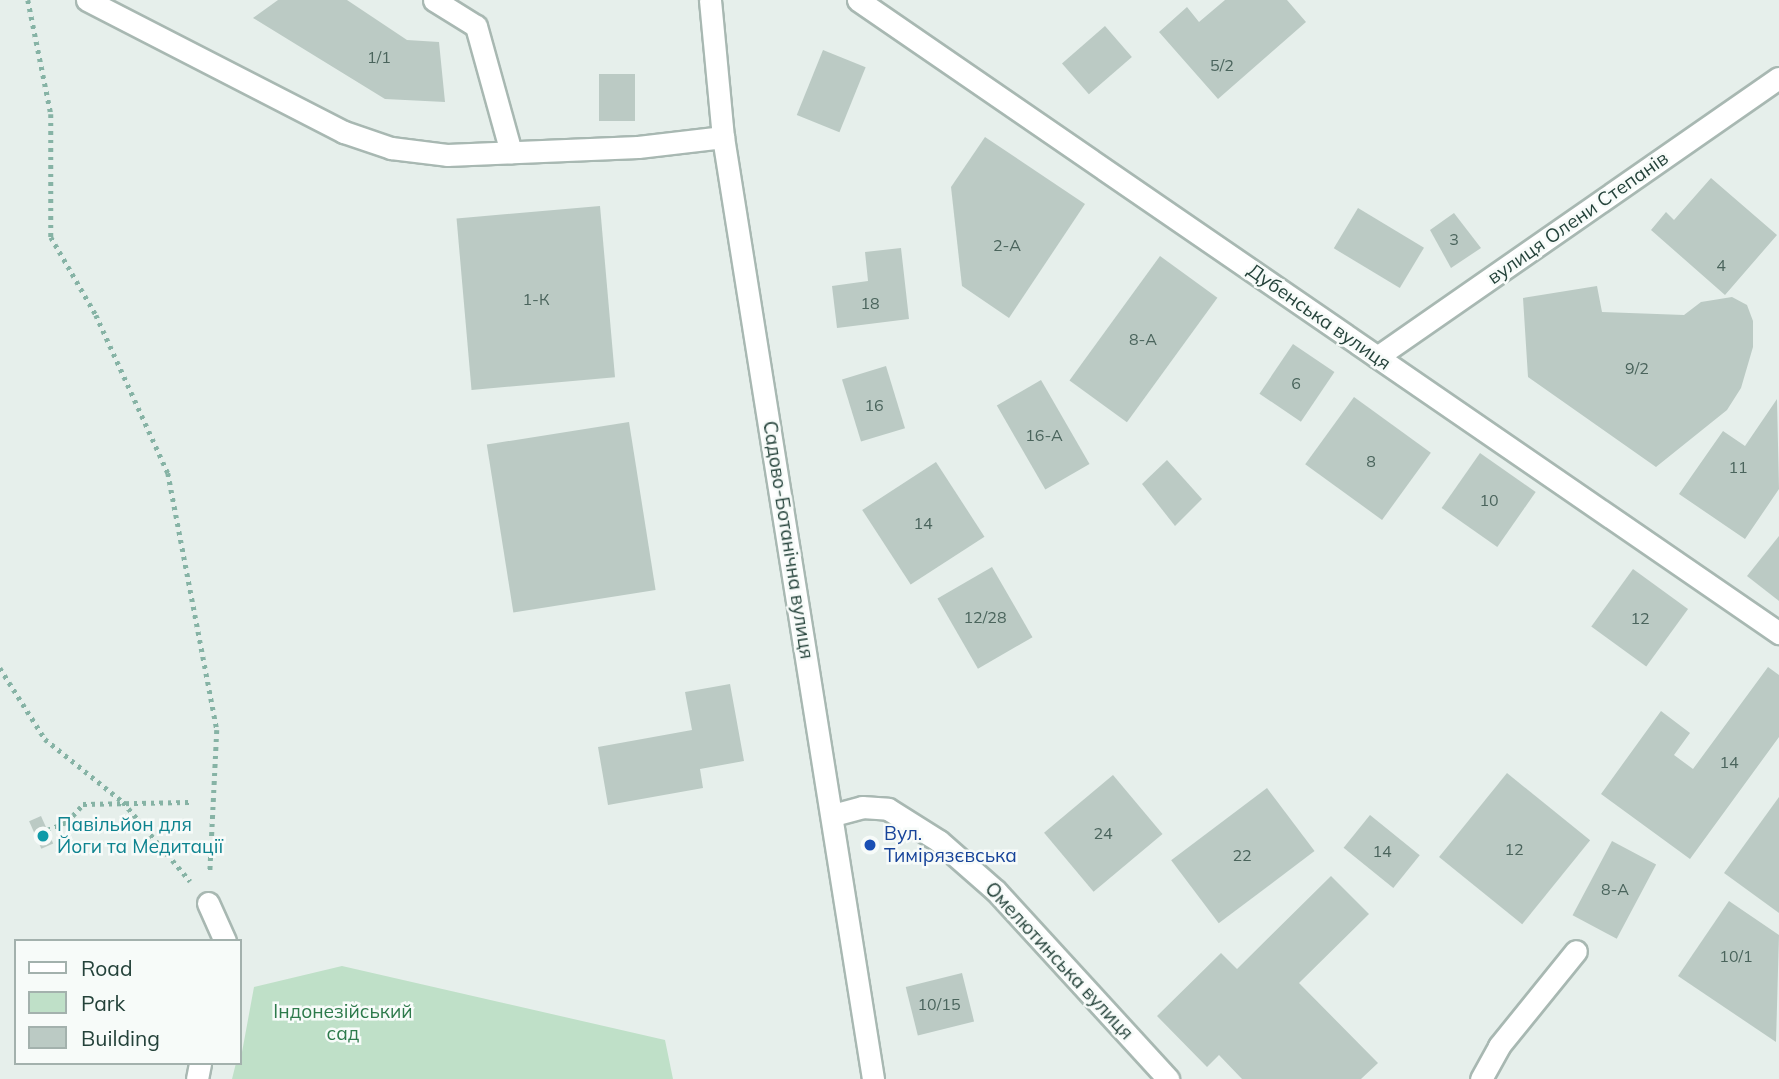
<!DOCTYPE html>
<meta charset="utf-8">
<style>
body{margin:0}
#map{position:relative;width:1779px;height:1079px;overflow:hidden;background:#e6efeb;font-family:Mulish,sans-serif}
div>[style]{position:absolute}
.green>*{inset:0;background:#bfe0c8}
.building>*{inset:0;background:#bbcac4;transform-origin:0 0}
.path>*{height:4.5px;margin-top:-2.25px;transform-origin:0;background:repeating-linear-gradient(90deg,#86b3a5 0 3.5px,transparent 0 8.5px)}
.roads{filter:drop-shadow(2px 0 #a8b8b2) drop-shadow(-2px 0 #a8b8b2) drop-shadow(0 2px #a8b8b2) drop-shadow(0 -2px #a8b8b2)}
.minor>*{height:21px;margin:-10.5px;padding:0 10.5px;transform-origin:10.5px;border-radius:10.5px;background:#fff}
.dots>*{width:19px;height:19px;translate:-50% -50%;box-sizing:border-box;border:4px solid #f7fbf9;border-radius:50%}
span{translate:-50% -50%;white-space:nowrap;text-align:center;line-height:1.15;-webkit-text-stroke:5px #f7fbf9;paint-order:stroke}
.number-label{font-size:16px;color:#4a645c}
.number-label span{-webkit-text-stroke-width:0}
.street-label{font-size:19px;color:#24423a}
.culture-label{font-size:19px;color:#0d838f}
.left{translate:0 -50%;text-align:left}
.transit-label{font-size:19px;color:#164399}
.park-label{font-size:19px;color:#2d7a4b}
.legend{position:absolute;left:14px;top:939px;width:228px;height:126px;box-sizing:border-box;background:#f7fbf9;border:2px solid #a3b1ad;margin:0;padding:9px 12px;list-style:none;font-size:21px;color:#24423a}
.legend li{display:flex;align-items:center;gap:14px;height:35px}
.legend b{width:35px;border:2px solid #a3b1ad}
</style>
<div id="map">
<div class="green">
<i style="clip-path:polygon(342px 966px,665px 1040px,673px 1079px,232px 1079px,236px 1063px,240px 1063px,254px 987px)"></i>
</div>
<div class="building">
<i style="clip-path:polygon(278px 0,347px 0,407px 40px,439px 42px,445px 102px,385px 99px,253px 18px)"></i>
<i style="clip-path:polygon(1225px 0,1287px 0,1306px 22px,1218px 99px,1159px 32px,1187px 7px,1199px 22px)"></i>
<i style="left:1105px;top:26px;width:41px;height:57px;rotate:49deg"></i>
<i style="left:823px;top:50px;width:46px;height:70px;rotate:22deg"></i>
<i style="left:635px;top:74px;width:47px;height:36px;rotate:90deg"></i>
<i style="clip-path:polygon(985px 137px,1085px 204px,1009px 318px,962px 286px,951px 187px)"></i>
<i style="clip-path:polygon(1711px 178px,1777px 235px,1725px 295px,1651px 230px,1666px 212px,1674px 220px)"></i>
<i style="left:600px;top:206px;width:172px;height:144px;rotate:85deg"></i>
<i style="left:1358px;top:208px;width:77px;height:47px;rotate:31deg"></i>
<i style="clip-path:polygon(1454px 213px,1481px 248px,1451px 268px,1430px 230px)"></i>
<i style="clip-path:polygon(901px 248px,909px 319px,837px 328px,832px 286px,868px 281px,865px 252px)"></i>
<i style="left:1160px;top:256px;width:71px;height:154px;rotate:36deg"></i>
<i style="clip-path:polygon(1597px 286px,1602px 312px,1684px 315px,1701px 302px,1732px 297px,1747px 305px,1753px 321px,1753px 347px,1741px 388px,1727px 410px,1656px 467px,1528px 377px,1523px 298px)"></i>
<i style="left:1293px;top:344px;width:50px;height:60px;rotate:34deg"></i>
<i style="left:886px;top:366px;width:65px;height:46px;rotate:73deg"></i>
<i style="left:1041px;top:380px;width:97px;height:51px;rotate:60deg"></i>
<i style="left:1354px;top:397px;width:95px;height:83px;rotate:36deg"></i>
<i style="clip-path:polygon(1777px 399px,1779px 489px,1745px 539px,1679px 494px,1723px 431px,1745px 446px)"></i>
<i style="left:629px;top:422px;width:170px;height:144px;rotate:81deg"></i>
<i style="left:1480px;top:453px;width:68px;height:67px;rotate:35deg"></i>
<i style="clip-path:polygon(1167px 460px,1202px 499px,1175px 526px,1142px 484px)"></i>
<i style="left:936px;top:462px;width:89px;height:88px;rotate:57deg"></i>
<i style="clip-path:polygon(1779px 536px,1779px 601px,1747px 576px)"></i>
<i style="left:992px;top:567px;width:81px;height:63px;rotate:60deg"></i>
<i style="left:1633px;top:569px;width:68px;height:71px;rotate:36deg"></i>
<i style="clip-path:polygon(1768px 667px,1779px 675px,1779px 737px,1690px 859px,1601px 794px,1661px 711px,1690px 733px,1674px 755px,1693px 769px)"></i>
<i style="clip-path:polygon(730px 684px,744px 761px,700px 769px,703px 788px,608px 805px,598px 747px,692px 730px,685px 692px)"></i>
<i style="left:1507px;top:773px;width:107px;height:108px;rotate:39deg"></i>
<i style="left:1113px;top:775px;width:77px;height:90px;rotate:50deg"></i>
<i style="left:1267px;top:788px;width:79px;height:120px;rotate:53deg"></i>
<i style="clip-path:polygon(1779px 797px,1779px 913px,1724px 873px)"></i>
<i style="left:1370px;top:815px;width:64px;height:42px;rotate:39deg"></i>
<i style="left:41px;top:816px;width:30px;height:13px;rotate:66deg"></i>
<i style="left:1612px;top:841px;width:50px;height:84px;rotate:28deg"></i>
<i style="clip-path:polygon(1331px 876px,1369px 914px,1299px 983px,1378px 1063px,1361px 1079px,1242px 1079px,1219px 1055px,1207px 1067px,1157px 1016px,1221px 953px,1237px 969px)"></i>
<i style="clip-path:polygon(1729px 901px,1779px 935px,1776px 1042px,1678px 976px)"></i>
<i style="left:962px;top:973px;width:50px;height:58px;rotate:76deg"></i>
</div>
<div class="path">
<i style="left:28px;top:0;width:116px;rotate:78.6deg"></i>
<i style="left:51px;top:114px;width:123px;rotate:90deg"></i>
<i style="left:51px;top:237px;width:90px;rotate:60deg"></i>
<i style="left:96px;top:315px;width:174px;rotate:65.5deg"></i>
<i style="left:168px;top:473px;width:262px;rotate:79.2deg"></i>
<i style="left:217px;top:730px;width:144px;rotate:92.8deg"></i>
<i style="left:0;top:668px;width:84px;rotate:57.6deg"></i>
<i style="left:45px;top:739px;width:100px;rotate:38.9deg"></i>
<i style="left:123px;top:802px;width:104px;rotate:49.7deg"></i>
<i style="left:47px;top:830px;width:22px;rotate:-22deg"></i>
<i style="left:67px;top:822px;width:24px;rotate:-48deg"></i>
<i style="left:83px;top:804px;width:106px;rotate:-1.1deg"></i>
</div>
<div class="roads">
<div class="minor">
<i style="left:87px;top:0;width:289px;rotate:27.2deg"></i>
<i style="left:344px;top:132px;width:50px;rotate:18.8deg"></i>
<i style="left:391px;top:148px;width:56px;rotate:7.1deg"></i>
<i style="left:447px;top:155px;width:191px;rotate:-2.4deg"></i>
<i style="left:638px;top:147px;width:86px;rotate:-6.7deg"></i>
<i style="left:434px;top:0;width:49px;rotate:31.8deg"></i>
<i style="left:476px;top:26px;width:131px;rotate:74.5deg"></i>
<i style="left:710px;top:0;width:138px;rotate:84.6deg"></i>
<i style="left:723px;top:137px;width:954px;rotate:80.95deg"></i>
<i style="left:858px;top:0;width:1118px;rotate:34.5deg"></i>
<i style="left:1377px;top:357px;width:489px;rotate:-34.8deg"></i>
<i style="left:833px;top:815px;width:30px;rotate:-15deg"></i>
<i style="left:862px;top:807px;width:26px;rotate:4deg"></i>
<i style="left:888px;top:809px;width:60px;rotate:32.1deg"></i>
<i style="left:939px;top:841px;width:76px;rotate:41.3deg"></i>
<i style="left:996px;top:891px;width:255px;rotate:47.5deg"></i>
<i style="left:208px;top:903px;width:42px;rotate:65.9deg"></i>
<i style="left:197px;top:1079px;width:16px;rotate:-79deg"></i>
<i style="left:1481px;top:1079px;width:38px;rotate:-61deg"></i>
<i style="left:1499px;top:1046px;width:122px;rotate:-51deg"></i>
</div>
</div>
<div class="dots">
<i style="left:43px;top:836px;background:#0f9aa8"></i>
<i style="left:870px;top:845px;background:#1a4fb4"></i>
</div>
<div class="number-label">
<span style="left:379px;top:57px">1/1</span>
<span style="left:1222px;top:65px">5/2</span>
<span style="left:1454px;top:239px">3</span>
<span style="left:1007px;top:245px">2-А</span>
<span style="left:1721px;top:265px">4</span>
<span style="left:536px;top:299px">1-К</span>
<span style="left:870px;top:303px">18</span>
<span style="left:1143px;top:339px">8-А</span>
<span style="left:1637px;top:368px">9/2</span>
<span style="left:1296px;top:383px">6</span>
<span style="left:874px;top:405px">16</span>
<span style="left:1044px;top:435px">16-А</span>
<span style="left:1371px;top:461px">8</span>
<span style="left:1738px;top:467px">11</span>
<span style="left:1489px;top:500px">10</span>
<span style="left:923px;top:523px">14</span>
<span style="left:985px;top:617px">12/28</span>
<span style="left:1640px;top:618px">12</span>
<span style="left:1729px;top:762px">14</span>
<span style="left:1103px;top:833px">24</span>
<span style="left:1514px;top:849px">12</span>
<span style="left:1382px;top:851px">14</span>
<span style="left:1242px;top:855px">22</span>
<span style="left:1615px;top:889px">8-А</span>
<span style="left:1736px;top:956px">10/1</span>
<span style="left:939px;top:1004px">10/15</span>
</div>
<div class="street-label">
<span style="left:1578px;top:218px;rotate:-35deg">вулиця Олени Степанів</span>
<span style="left:1319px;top:317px;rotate:35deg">Дубенська вулиця</span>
<span style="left:788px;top:540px;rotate:81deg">Садово-Ботанічна вулиця</span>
<span style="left:1059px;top:961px;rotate:47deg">Омелютинська вулиця</span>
</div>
<div class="culture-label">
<span class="left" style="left:57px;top:836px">Павільйон для<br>Йоги та Медитації</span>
</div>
<div class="transit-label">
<span class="left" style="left:884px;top:845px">Вул.<br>Тимірязєвська</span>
</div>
<div class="park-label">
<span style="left:343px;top:1023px">Індонезійський<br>сад</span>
</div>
<ul class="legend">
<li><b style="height:9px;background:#fff"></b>Road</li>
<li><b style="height:19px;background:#bfe0c8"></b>Park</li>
<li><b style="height:19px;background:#bbcac4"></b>Building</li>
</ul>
</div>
